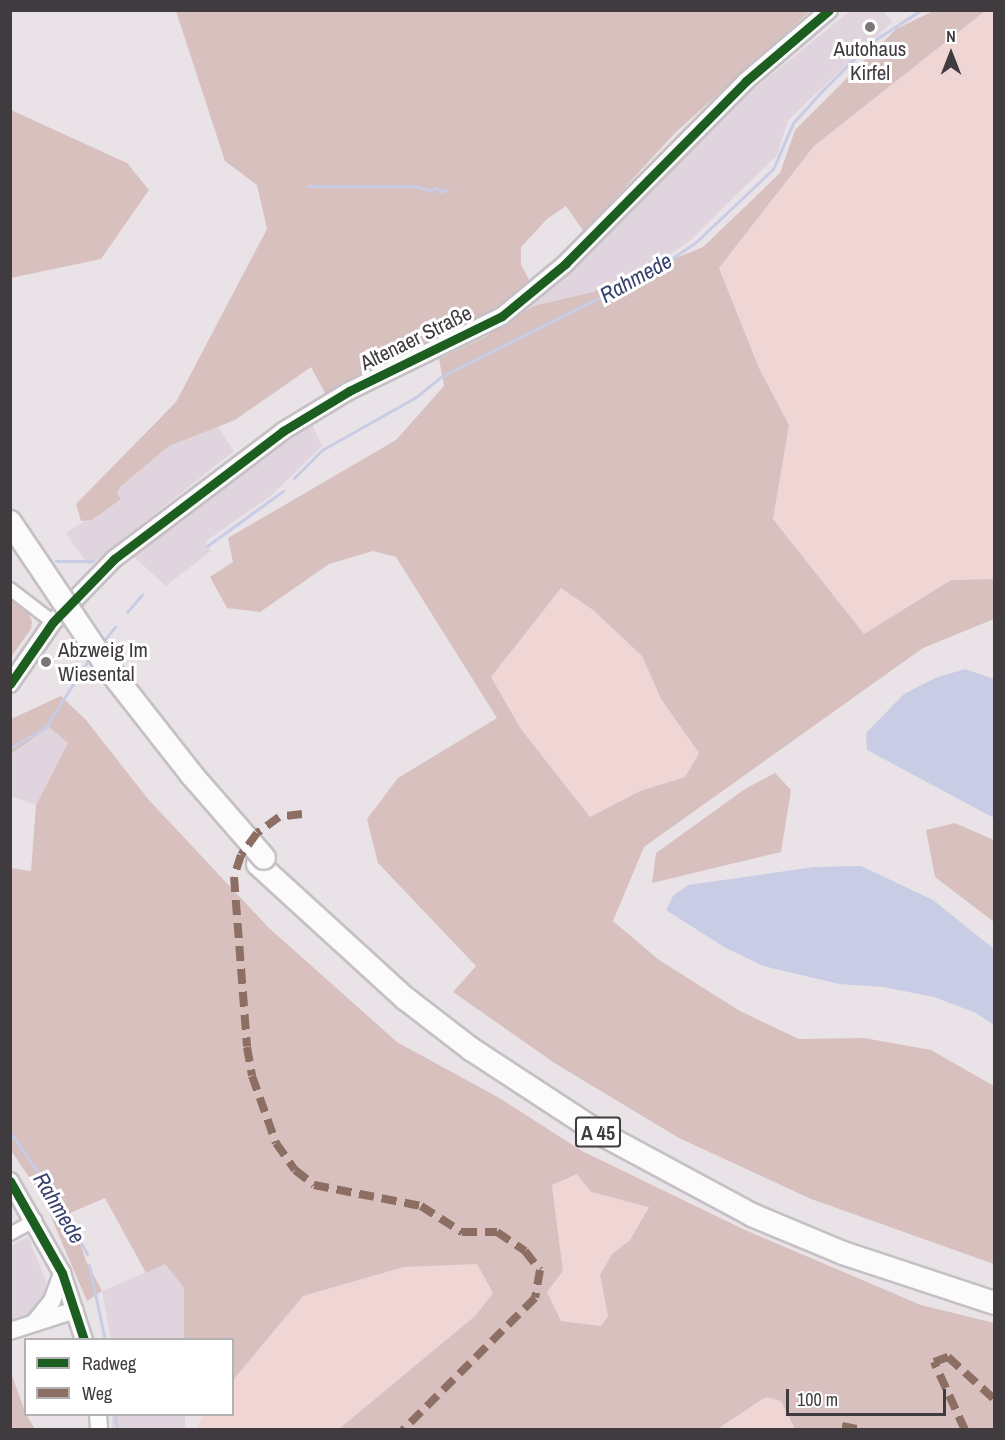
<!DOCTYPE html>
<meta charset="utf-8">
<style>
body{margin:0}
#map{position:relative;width:1005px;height:1440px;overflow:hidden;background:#e9e3e8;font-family:"Archivo Narrow",sans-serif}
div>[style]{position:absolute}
.built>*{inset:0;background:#e0d5de;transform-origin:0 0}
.green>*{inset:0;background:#efd6d5}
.forest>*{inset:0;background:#d8c0bf}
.water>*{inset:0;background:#c9cce5}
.stream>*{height:3px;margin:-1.5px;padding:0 1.5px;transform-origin:1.5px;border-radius:1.5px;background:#c9cce5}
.roads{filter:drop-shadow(2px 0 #c4c0c4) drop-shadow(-2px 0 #c4c0c4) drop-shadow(0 2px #c4c0c4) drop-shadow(0 -2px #c4c0c4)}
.street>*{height:12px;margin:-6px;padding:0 6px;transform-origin:6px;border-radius:6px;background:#fcfbfc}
.secondary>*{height:16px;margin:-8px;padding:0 8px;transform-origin:8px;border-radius:8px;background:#fcfbfc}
.highway>*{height:22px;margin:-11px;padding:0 11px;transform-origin:11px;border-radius:11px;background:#fcfbfc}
.bridges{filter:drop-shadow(2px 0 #c4c0c4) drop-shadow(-2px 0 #c4c0c4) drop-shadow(0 2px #c4c0c4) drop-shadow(0 -2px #c4c0c4)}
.highway-bridge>*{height:22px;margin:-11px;padding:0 11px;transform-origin:11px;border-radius:11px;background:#fcfbfc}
.quiet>*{height:8px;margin-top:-4px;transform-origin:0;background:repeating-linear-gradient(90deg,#8d6e63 0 15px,transparent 0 23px)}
.cycleway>*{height:9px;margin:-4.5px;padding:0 4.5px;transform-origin:4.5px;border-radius:4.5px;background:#1b5e20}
.dots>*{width:16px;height:16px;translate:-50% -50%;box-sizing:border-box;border:3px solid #fff;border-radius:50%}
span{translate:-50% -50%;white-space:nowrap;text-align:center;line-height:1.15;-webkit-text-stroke:6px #fff;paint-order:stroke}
.shield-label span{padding:2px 4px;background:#fff;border:2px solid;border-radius:4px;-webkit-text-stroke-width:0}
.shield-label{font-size:20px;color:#403b3f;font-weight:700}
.poi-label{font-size:21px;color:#403b3f}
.left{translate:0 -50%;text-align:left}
.street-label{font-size:21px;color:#403b3f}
.water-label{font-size:22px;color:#3a4270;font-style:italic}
.frame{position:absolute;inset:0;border:12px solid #403b3f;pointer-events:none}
.legend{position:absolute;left:24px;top:1338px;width:210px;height:78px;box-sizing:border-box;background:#fff;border:2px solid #b3b1b2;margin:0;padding:8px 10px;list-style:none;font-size:18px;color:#403b3f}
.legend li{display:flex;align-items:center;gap:12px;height:30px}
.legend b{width:30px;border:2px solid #b3b1b2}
.north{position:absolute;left:921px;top:24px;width:60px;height:60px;-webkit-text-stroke:4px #fff;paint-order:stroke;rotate:0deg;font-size:16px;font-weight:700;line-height:24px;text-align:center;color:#403b3f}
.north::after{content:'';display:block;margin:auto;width:21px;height:27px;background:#403b3f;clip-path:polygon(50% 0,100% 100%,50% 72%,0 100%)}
.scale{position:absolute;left:786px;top:1389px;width:160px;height:27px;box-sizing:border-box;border:3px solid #403b3f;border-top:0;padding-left:8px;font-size:18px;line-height:21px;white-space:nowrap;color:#403b3f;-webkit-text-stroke:4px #fff;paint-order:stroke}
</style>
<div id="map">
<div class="built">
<i style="clip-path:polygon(850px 11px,883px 11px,892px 22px,788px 120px,777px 155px,691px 240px,649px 269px,593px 292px,533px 306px,716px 120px)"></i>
<i style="clip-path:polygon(312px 424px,322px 446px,273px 494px,205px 542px,211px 551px,166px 586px,133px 556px,264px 456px)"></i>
<i style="clip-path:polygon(217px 426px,234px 451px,89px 566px,66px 533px,121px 498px,117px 493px,120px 487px,169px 446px)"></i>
<i style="clip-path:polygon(49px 727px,68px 743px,36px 805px,11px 796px,11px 754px)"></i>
<i style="clip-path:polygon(28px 1236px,46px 1282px,45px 1293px,33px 1311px,11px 1323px,10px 1247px)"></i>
<i style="clip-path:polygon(165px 1264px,184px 1288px,184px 1339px,111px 1339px,102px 1291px)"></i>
<i style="left:112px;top:1415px;width:73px;height:14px"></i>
</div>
<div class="green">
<i style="clip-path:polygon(985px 11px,994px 11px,994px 579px,951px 580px,864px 634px,773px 519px,789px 425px,759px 368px,719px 268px,814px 146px)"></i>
<i style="clip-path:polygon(561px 587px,593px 610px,642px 656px,661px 699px,699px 753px,685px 777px,640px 791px,590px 817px,521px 729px,491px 677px)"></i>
<i style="clip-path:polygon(577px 1174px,592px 1192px,649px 1206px,630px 1240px,612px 1254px,600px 1275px,608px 1316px,601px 1326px,561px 1321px,547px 1292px,563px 1271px,552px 1185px)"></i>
<i style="clip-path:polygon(477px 1263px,493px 1293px,475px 1316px,339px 1429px,197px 1430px,203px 1415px,232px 1414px,233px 1380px,303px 1296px,404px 1267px)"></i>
<i style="clip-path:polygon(766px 1397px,781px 1401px,795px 1429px,718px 1430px)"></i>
</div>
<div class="forest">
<i style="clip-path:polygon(176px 11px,810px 11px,675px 133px,584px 232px,566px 206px,547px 219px,521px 247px,521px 265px,531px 283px,520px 293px,473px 323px,325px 393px,311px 367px,235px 420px,169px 446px,120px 487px,117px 493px,121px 499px,92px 520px,81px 521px,76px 504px,176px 402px,267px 229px,257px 185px,225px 161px)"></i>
<i style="clip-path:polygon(evenodd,933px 11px,985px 11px,814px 146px,719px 268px,759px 368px,789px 425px,773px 519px,864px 634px,951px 580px,994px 579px,994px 619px,923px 648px,644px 847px,613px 921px,659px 960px,740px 1011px,799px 1039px,864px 1038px,931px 1050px,994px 1086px,994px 1264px,811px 1199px,679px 1138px,556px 1064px,453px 992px,476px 966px,378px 863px,367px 819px,398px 778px,497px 718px,396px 557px,373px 551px,329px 564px,260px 612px,227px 608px,210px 577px,233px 562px,228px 538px,396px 440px,444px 386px,439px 359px,487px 336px,533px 306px,593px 292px,703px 247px,780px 173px,795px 130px,896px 29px,933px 11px,561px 588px,593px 610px,642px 656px,661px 699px,699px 753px,685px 777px,640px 791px,590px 817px,521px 729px,491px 677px,561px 588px)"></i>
<i style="clip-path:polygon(11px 110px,127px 163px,149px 190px,101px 259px,11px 278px)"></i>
<i style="clip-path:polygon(11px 597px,27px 609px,32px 622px,31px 629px,11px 657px)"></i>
<i style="clip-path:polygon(evenodd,61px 696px,86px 720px,148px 799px,269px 928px,397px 1042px,501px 1099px,582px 1151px,745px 1230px,921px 1305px,994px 1323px,994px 1429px,795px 1429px,781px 1401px,766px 1397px,718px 1429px,339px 1429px,475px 1316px,493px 1293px,477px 1264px,404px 1267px,303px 1296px,233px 1380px,232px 1340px,184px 1339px,184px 1288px,165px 1264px,146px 1273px,105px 1198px,70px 1213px,86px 1261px,102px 1291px,87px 1301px,42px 1196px,10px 1149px,11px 868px,31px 871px,36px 805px,68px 743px,49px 727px,11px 754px,11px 719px,61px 696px,577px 1174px,591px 1192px,649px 1207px,630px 1240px,612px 1254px,600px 1275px,608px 1316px,601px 1326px,561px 1321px,547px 1292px,563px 1271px,552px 1185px,577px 1174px)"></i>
<i style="clip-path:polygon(775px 773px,791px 790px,781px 852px,652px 883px,656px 853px,745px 789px)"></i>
<i style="clip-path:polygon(955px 823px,994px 840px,994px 922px,935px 877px,926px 830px)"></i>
<i style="clip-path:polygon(11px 1373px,26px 1414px,35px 1429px,11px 1429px)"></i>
</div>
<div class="water">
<i style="clip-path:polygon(965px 669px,994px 679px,994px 818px,867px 750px,866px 733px,904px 694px,935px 678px)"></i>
<i style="clip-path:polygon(861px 866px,933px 900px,994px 949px,994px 1025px,976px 1013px,934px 997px,883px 987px,839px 984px,763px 966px,724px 947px,666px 910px,673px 896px,688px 885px,814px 867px)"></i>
</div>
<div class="stream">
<i style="left:308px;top:186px;width:106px"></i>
<i style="left:414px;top:186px;width:16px;rotate:15deg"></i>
<i style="left:429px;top:190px;width:7px;rotate:-16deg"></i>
<i style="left:436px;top:188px;width:7px;rotate:34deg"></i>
<i style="left:442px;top:192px;width:6px;rotate:-31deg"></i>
<i style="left:294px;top:478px;width:40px;rotate:-45deg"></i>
<i style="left:322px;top:450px;width:108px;rotate:-29.4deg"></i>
<i style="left:416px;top:397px;width:32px;rotate:-39deg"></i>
<i style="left:441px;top:377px;width:239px;rotate:-26.6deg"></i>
<i style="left:655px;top:270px;width:50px;rotate:-34.3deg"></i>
<i style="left:696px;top:242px;width:106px;rotate:-43.5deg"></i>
<i style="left:773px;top:169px;width:50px;rotate:-66.5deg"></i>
<i style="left:793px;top:123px;width:39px;rotate:-48deg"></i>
<i style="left:819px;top:94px;width:72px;rotate:-45deg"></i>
<i style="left:870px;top:43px;width:61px;rotate:-32.9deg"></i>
<i style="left:207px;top:546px;width:94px;rotate:-35.9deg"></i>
<i style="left:56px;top:561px;width:37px"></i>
<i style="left:127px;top:612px;width:23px;rotate:-49deg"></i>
<i style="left:102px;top:643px;width:21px;rotate:-51deg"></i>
<i style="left:10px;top:748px;width:42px;rotate:-30.3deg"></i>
<i style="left:46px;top:727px;width:83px;rotate:-57.8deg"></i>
<i style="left:10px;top:1132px;width:80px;rotate:55.1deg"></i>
<i style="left:56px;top:1198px;width:64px;rotate:61deg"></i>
<i style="left:89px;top:1265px;width:77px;rotate:78deg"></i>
<i style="left:115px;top:1414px;width:16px;rotate:83deg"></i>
</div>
<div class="roads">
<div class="street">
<i style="left:10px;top:589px;width:54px;rotate:37.5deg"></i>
<i style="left:10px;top:1234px;width:29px;rotate:-29deg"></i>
</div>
<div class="secondary">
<i style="left:10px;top:684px;width:75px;rotate:-55.3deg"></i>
<i style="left:53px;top:622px;width:88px;rotate:-45.9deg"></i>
<i style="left:114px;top:559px;width:212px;rotate:-37.1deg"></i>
<i style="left:283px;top:431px;width:77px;rotate:-31.2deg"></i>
<i style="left:349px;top:391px;width:170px;rotate:-26.1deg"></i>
<i style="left:502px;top:316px;width:82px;rotate:-39.5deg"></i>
<i style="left:565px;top:264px;width:257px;rotate:-45.3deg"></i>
<i style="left:746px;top:81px;width:109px;rotate:-40.5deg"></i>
<i style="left:10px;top:1181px;width:106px;rotate:60.5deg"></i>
<i style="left:62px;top:1273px;width:71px;rotate:71.8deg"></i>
<i style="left:34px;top:1323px;width:28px;rotate:-51deg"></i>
<i style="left:52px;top:1301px;width:30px;rotate:-70deg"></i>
<i style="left:10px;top:1331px;width:68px;rotate:-17.9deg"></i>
<i style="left:98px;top:1414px;width:16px;rotate:86deg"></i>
</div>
<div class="highway">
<i style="left:258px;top:864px;width:200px;rotate:42.4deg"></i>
<i style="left:406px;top:999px;width:82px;rotate:37.6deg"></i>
<i style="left:471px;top:1049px;width:152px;rotate:33.2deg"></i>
<i style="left:598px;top:1132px;width:175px;rotate:28.3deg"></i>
<i style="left:752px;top:1215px;width:99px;rotate:22.7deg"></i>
<i style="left:843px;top:1253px;width:159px;rotate:18.3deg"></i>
</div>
</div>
<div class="bridges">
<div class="highway-bridge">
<i style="left:10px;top:522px;width:176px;rotate:56.1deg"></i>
<i style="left:108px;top:668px;width:135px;rotate:51.9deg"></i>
<i style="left:191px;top:774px;width:111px;rotate:49deg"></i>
</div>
</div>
<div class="quiet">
<i style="left:302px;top:814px;width:23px;rotate:173deg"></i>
<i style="left:279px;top:817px;width:27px;rotate:144deg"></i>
<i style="left:257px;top:833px;width:27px;rotate:126deg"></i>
<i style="left:241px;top:855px;width:23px;rotate:108deg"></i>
<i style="left:234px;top:877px;width:170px;rotate:85.6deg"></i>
<i style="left:247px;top:1047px;width:29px;rotate:80deg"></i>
<i style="left:252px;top:1076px;width:71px;rotate:70.3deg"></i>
<i style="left:276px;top:1143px;width:33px;rotate:55deg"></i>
<i style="left:295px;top:1170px;width:24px;rotate:38deg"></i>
<i style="left:314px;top:1185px;width:109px;rotate:11.1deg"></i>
<i style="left:421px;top:1206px;width:49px;rotate:32.4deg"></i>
<i style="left:462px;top:1232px;width:35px"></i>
<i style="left:497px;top:1232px;width:34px;rotate:34deg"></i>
<i style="left:525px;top:1251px;width:24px;rotate:52deg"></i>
<i style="left:540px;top:1270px;width:28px;rotate:100deg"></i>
<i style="left:535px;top:1298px;width:187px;rotate:135deg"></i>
<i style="left:842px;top:1426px;width:20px;rotate:11deg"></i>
<i style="left:965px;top:1430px;width:75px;rotate:-114.5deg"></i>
<i style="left:934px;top:1362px;width:15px;rotate:-20deg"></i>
<i style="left:948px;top:1357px;width:62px;rotate:42.4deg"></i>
</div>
<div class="cycleway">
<i style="left:10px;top:684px;width:75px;rotate:-55.3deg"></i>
<i style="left:53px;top:622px;width:88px;rotate:-45.9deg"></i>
<i style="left:114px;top:559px;width:212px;rotate:-37.1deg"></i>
<i style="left:283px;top:431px;width:77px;rotate:-31.2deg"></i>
<i style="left:349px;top:391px;width:170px;rotate:-26.1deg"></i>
<i style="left:502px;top:316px;width:82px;rotate:-39.5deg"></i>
<i style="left:565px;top:264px;width:257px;rotate:-45.3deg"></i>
<i style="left:746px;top:81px;width:109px;rotate:-40.5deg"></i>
<i style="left:10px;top:1181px;width:106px;rotate:60.5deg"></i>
<i style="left:62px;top:1273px;width:71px;rotate:71.8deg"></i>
</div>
<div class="dots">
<i style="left:870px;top:27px;background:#7b767a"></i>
<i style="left:46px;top:662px;background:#7b767a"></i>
</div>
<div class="shield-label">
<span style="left:598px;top:1132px">A 45</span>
</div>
<div class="poi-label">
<span style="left:870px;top:61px">Autohaus<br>Kirfel</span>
<span class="left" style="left:58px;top:662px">Abzweig Im<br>Wiesental</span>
</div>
<div class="street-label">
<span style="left:416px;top:338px;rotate:-26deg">Altenaer Straße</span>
</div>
<div class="water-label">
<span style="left:636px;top:278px;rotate:-29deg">Rahmede</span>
<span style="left:59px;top:1208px;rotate:59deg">Rahmede</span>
</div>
<div class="frame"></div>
<ul class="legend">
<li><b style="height:8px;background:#1b5e20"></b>Radweg</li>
<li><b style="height:8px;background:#8d6e63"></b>Weg</li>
</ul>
<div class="north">N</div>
<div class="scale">100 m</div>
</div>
